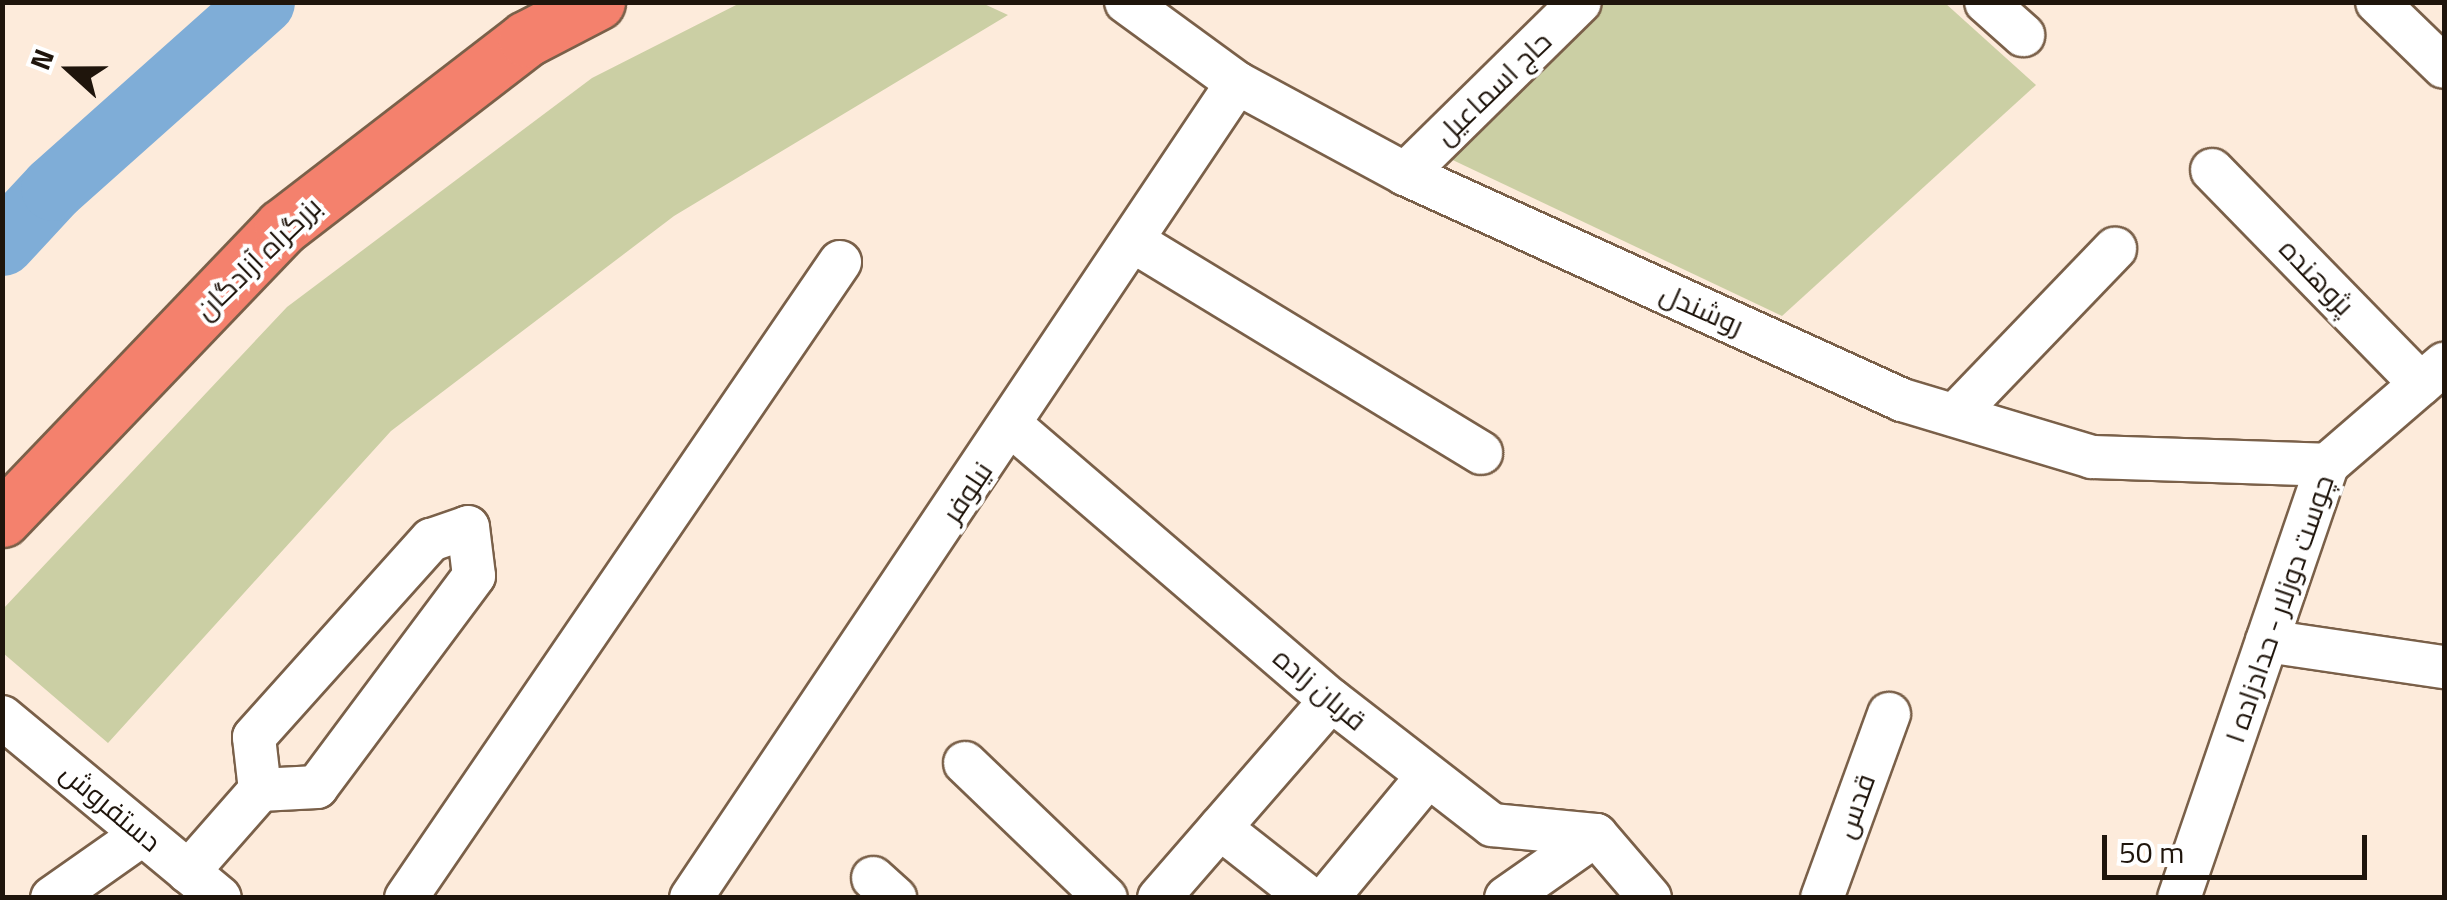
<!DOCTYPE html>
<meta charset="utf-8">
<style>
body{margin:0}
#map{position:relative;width:2447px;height:900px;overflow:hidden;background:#fdebdb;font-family:"Titillium Web",Cairo,sans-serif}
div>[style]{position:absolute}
.green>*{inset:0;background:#cbcfa4}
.river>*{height:65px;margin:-32.5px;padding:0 32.5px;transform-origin:32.5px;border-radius:32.5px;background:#7fadd7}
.roads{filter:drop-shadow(2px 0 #7a6049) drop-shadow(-2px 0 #7a6049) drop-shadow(0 2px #7a6049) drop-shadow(0 -2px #7a6049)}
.minor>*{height:42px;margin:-21px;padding:0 21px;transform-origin:21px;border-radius:21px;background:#fff}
.highway>*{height:55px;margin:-27.5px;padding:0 27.5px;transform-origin:27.5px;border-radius:27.5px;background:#f4816d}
span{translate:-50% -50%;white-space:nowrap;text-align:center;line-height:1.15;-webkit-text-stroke:8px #fff;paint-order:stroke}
.street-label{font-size:28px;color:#1f150c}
.frame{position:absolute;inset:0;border:5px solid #1f150c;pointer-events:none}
.north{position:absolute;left:20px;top:20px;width:100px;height:100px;-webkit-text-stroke:8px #fff;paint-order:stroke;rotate:291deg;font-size:28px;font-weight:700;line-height:40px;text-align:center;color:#1f150c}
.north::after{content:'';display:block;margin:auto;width:35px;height:45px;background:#1f150c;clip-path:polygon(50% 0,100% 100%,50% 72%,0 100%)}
.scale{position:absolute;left:2102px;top:835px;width:265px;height:45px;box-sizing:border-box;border:5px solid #1f150c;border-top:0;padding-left:12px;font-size:30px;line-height:35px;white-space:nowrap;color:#1f150c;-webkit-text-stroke:8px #fff;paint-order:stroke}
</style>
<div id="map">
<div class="green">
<i style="clip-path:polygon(742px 2px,982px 3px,1008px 15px,674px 216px,391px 431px,108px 743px,3px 653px,3px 609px,287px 307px,592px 78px)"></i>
<i style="clip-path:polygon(1600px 3px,1945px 3px,2036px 85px,1782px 316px,1440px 154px)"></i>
</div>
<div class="river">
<i style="left:2px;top:243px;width:75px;rotate:-47.2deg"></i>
<i style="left:53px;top:188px;width:280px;rotate:-41.7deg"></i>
</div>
<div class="roads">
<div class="minor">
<i style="left:1126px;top:2px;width:137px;rotate:36.1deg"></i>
<i style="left:1237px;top:83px;width:191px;rotate:28.4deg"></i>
<i style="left:1405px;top:174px;width:546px;rotate:24.45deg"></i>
<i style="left:1902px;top:400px;width:198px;rotate:16.7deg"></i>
<i style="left:2092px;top:457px;width:235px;rotate:1.9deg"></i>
<i style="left:1986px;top:2px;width:50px;rotate:41.7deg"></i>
<i style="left:2377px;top:2px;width:93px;rotate:44.1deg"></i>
<i style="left:2212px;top:170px;width:299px;rotate:45.7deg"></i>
<i style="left:1405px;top:174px;width:245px;rotate:-44.5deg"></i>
<i style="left:1136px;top:243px;width:404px;rotate:31.3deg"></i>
<i style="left:1955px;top:415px;width:231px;rotate:-46.1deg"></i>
<i style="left:1012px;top:426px;width:421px;rotate:40.7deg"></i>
<i style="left:1331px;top:700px;width:204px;rotate:37.8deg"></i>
<i style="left:1492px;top:825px;width:104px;rotate:5.5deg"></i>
<i style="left:1596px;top:835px;width:83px;rotate:49.4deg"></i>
<i style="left:2267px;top:641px;width:179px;rotate:8.4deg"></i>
<i style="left:2px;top:717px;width:283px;rotate:39.7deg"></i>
<i style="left:965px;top:763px;width:195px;rotate:43.8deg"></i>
<i style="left:1220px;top:828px;width:113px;rotate:38.2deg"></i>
<i style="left:188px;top:872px;width:109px;rotate:-48.7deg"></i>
<i style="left:260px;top:790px;width:53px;rotate:-96.5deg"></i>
<i style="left:254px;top:737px;width:265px;rotate:-48.1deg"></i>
<i style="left:431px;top:540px;width:39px;rotate:-19deg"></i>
<i style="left:468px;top:527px;width:49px;rotate:83deg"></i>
<i style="left:474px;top:576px;width:263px;rotate:126.7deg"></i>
<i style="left:317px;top:787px;width:57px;rotate:177deg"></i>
<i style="left:873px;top:878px;width:30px;rotate:42deg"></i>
<i style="left:52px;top:898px;width:111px;rotate:-35.1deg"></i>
<i style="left:406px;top:898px;width:770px;rotate:-55.69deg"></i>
<i style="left:691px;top:898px;width:981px;rotate:-56.18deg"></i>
<i style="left:1159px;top:898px;width:262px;rotate:-49deg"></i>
<i style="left:1327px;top:898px;width:158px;rotate:-50.4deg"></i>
<i style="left:1506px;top:898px;width:110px;rotate:-35deg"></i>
<i style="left:1822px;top:898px;width:196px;rotate:-70deg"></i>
<i style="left:2179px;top:898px;width:458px;rotate:-71.1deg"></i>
<i style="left:2327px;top:465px;width:155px;rotate:-40.8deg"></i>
</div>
<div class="highway">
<i style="left:2px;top:519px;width:405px;rotate:-46.2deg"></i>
<i style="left:282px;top:227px;width:308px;rotate:-37.6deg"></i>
<i style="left:526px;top:39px;width:80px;rotate:-27.5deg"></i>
</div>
</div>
<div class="street-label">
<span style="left:1493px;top:88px;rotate:-44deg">حاج اسماعیل</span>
<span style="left:258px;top:258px;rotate:-44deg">بزرگراه آزادگان</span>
<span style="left:2317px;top:277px;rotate:46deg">پژوهنده</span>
<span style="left:1702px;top:309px;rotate:24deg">روشندل</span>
<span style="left:967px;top:492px;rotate:-56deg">نیلوفر</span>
<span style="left:2279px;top:609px;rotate:-71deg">چوست دوزلار - حدادزاده ۱</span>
<span style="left:1320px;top:689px;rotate:40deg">قربان زاده</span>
<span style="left:1855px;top:806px;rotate:-70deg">قدس</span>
<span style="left:111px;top:807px;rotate:40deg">دستفروش</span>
</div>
<div class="frame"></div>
<div class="north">N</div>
<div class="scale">50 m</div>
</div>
